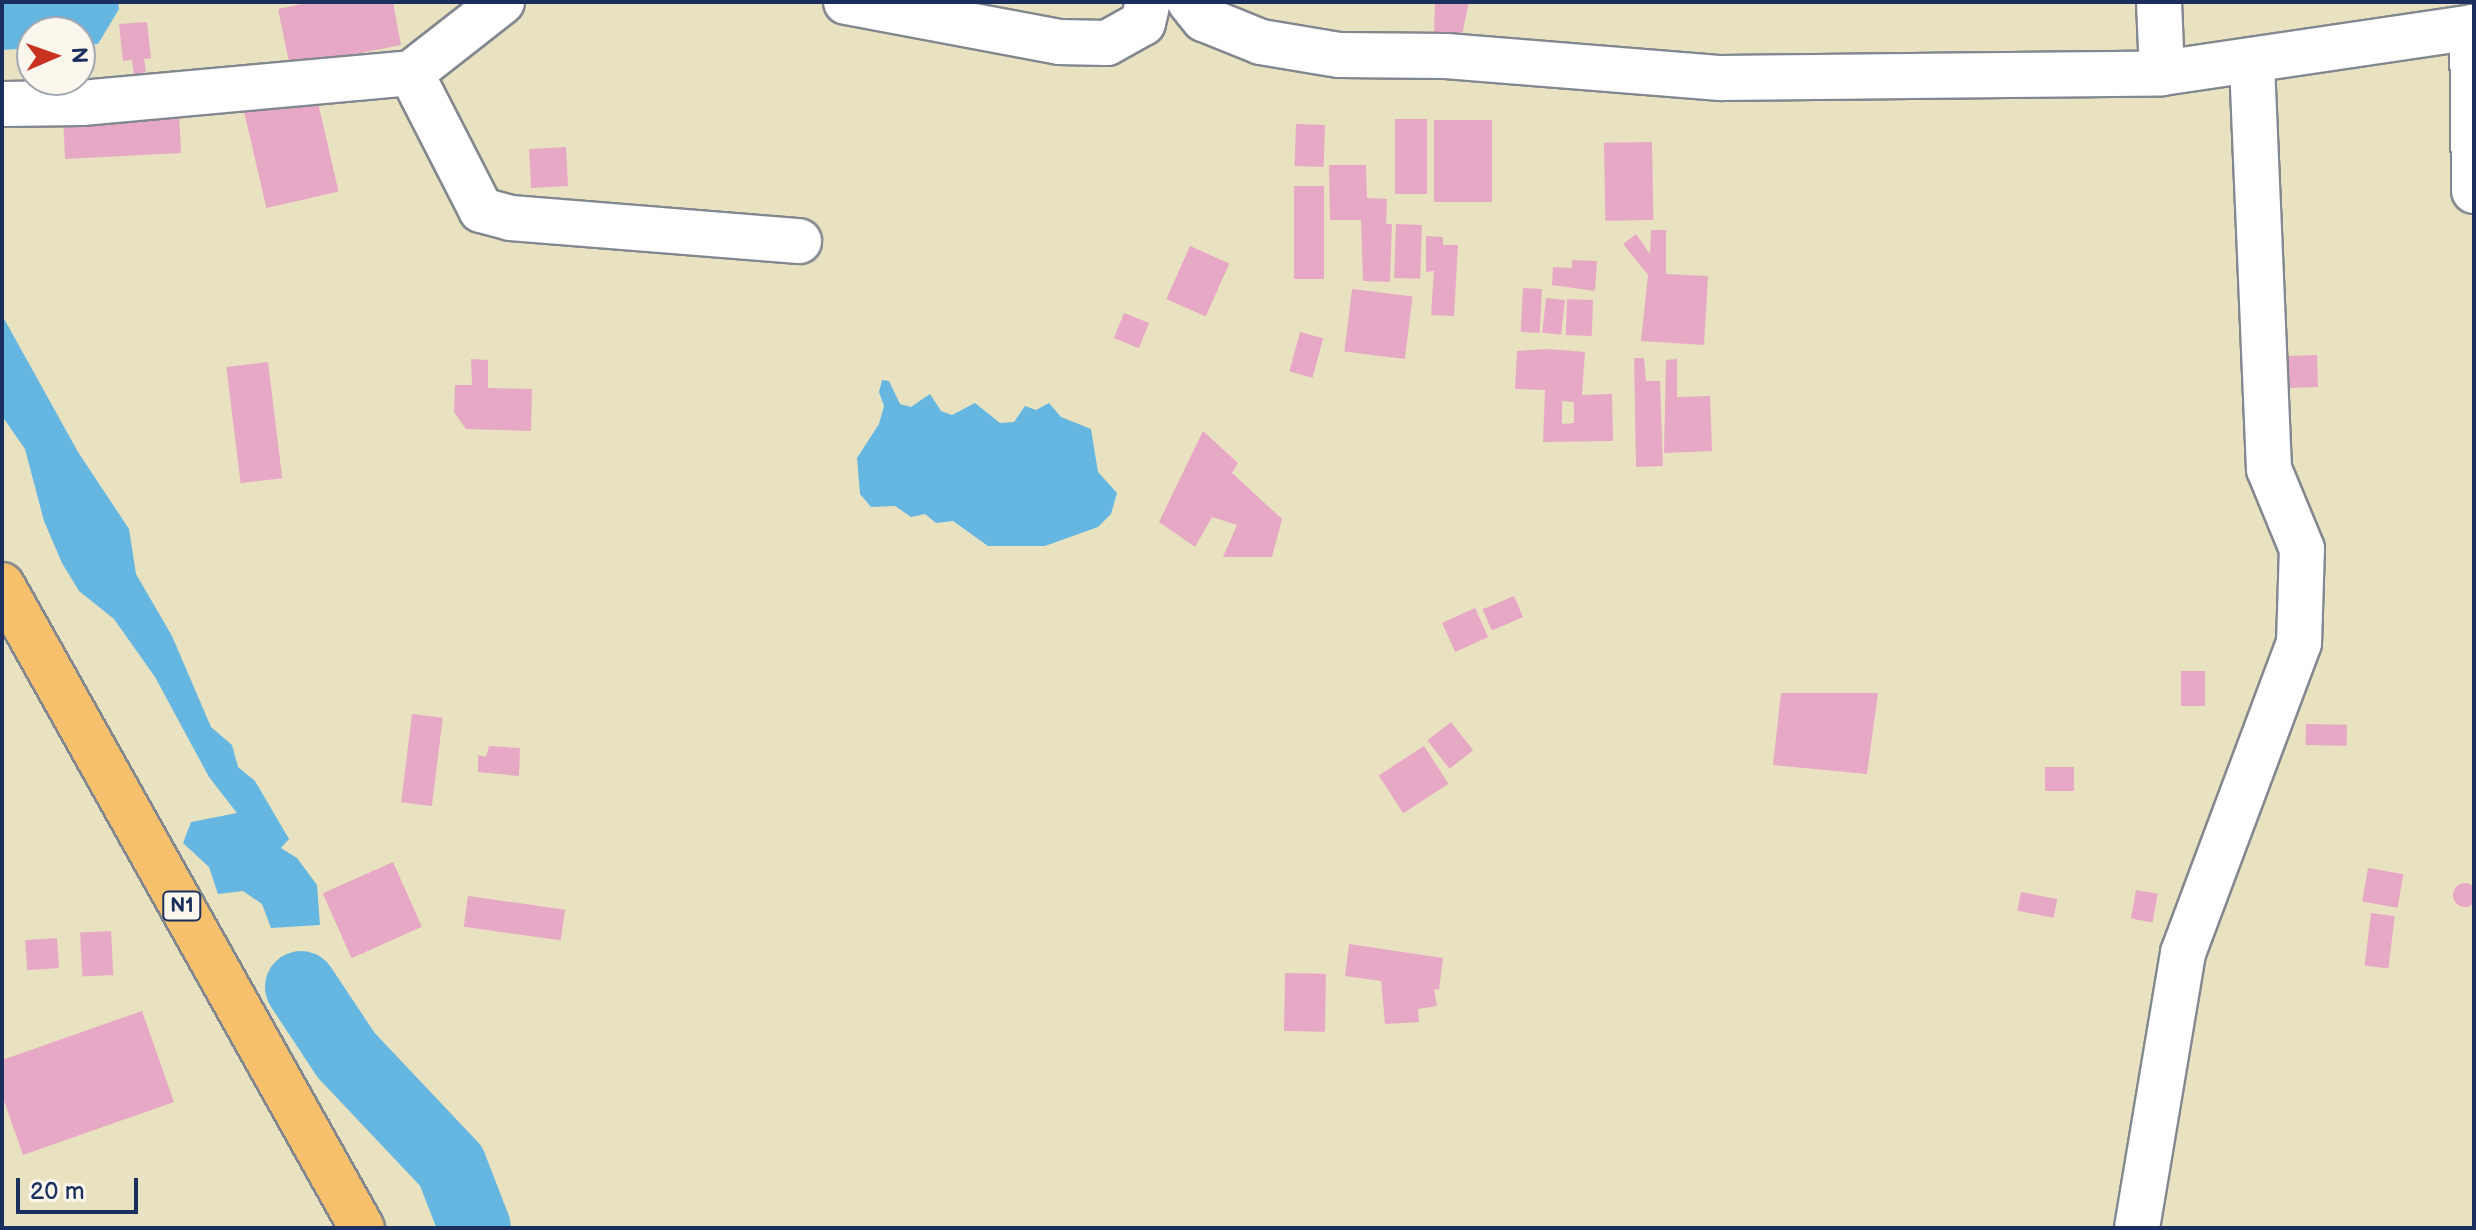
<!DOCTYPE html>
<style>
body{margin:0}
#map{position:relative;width:2476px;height:1230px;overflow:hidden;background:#e9e2c0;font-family:"Balsamiq Sans",sans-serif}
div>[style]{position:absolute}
.water>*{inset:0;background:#65b6e0}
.river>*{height:72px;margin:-36px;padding:0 36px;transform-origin:36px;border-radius:36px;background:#65b6e0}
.building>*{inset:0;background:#e7a8c5;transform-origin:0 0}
.round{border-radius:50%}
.roads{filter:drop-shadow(2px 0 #82888f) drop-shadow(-2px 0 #82888f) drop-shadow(0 2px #82888f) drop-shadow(0 -2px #82888f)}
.minor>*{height:44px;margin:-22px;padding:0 22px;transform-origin:22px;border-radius:22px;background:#fff}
.highway>*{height:44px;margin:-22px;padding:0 22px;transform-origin:22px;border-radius:22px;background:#f7c06c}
span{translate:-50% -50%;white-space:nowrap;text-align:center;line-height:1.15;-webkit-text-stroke:6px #fbf7ec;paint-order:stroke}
.shield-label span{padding:2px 6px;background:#fbf7ec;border:2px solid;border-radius:6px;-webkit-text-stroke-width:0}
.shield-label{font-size:20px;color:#1b2f5e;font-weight:700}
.frame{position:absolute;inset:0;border:4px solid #1b2f5e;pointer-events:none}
.north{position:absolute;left:16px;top:16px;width:80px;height:80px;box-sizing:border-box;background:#fbf7ec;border:2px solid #a1a7b3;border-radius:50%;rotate:88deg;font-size:22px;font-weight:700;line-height:32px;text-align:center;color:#1b2f5e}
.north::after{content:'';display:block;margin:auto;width:28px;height:36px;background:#c8321e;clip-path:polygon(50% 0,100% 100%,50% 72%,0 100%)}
.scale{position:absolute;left:16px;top:1178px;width:122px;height:36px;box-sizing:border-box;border:4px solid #1b2f5e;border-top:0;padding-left:10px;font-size:24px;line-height:28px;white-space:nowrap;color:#1b2f5e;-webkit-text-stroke:6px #fbf7ec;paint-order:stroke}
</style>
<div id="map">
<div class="water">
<i style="clip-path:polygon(2px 2px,118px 2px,119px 9px,98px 44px,80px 45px,80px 32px,32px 32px,32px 48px,2px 50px)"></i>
<i style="clip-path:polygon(2px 315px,78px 452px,129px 529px,136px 574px,172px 636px,211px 727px,232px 745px,238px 767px,255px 781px,289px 839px,281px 848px,297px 858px,317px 885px,320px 925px,271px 928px,262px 904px,243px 891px,218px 894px,209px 867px,183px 843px,191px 822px,237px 813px,209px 777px,155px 677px,114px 619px,79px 591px,62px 563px,44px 521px,25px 449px,2px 416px)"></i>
<i style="clip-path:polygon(882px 380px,889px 381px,900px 404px,911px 407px,930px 394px,941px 411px,952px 415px,975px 403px,1000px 423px,1014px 422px,1025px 406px,1036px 410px,1049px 403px,1061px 417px,1091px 429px,1098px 472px,1117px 493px,1111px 514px,1098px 527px,1045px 546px,988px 546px,953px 521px,936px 523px,925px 514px,911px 517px,895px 506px,871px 507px,860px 494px,857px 458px,879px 424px,884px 406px,879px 392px)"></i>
</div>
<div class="river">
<i style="left:301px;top:987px;width:82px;rotate:56.5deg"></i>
<i style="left:346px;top:1055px;width:153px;rotate:46.6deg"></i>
<i style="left:451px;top:1166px;width:66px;rotate:68.8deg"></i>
</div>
<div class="building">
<i style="clip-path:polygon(312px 2px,393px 2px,401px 45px,290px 67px,278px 9px)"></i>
<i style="clip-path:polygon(1435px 2px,1469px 2px,1462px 35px,1434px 32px)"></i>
<i style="clip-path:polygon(147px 22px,151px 58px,144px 59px,146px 72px,134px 75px,132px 60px,123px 61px,119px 24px)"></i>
<i style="left:316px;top:94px;width:100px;height:74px;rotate:77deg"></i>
<i style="left:179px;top:114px;width:39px;height:116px;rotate:87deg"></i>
<i style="left:1395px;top:119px;width:32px;height:75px"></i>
<i style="left:1434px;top:120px;width:58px;height:82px"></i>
<i style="left:1296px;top:124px;width:29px;height:42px;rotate:2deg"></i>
<i style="left:1652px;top:142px;width:78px;height:48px;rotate:89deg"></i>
<i style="left:566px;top:147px;width:39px;height:37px;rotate:87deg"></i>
<i style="clip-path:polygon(1329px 165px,1366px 165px,1367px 198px,1387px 199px,1386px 224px,1392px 224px,1390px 282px,1363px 281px,1361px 220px,1330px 220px)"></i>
<i style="left:1294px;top:186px;width:30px;height:93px"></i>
<i style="left:1396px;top:224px;width:26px;height:54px;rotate:2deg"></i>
<i style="clip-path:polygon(1651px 230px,1666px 230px,1666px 274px,1708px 276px,1704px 345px,1641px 341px,1648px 275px,1623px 244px,1636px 234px,1650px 254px)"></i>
<i style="clip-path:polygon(1426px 236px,1443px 237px,1443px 245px,1458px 245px,1454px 316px,1431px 315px,1434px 271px,1426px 272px)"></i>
<i style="left:1190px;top:246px;width:43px;height:58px;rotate:24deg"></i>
<i style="clip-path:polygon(1572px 260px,1597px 261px,1595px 291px,1552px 285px,1553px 267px,1572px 268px)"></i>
<i style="left:1523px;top:288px;width:19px;height:44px;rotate:3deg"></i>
<i style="left:1352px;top:289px;width:61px;height:63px;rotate:7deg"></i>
<i style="left:1546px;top:298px;width:19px;height:35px;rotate:6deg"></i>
<i style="left:1567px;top:299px;width:26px;height:36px;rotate:2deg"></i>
<i style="left:1124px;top:313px;width:27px;height:27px;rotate:22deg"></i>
<i style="left:1300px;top:332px;width:24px;height:41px;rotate:15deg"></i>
<i style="clip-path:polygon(evenodd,1548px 349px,1585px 352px,1582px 395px,1612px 394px,1613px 441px,1543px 442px,1545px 390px,1515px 389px,1517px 351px,1548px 349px,1562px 401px,1574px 402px,1574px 423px,1562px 424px,1562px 401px)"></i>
<i style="left:2317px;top:355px;width:32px;height:37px;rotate:88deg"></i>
<i style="clip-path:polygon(1634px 358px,1644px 358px,1646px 381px,1660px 381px,1663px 466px,1636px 467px)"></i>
<i style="clip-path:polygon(471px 359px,488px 360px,488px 388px,532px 389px,531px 431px,466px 429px,454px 412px,455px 385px,472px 385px)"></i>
<i style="clip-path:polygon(1677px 359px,1677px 397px,1710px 396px,1712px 451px,1664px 453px,1666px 360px)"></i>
<i style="left:268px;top:362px;width:117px;height:42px;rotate:83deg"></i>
<i style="clip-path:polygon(1203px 431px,1238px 463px,1232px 473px,1282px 519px,1272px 557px,1223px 557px,1237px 525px,1212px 517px,1195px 547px,1159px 522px)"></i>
<i style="left:1514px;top:596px;width:23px;height:34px;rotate:67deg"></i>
<i style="left:1475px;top:608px;width:32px;height:36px;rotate:66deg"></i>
<i style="left:2205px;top:671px;width:35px;height:24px;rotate:90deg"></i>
<i style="clip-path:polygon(1781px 693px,1878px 693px,1867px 774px,1773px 765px)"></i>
<i style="left:412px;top:714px;width:31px;height:89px;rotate:7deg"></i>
<i style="left:1451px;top:722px;width:36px;height:30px;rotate:52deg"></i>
<i style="left:2306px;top:724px;width:41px;height:21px;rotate:1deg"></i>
<i style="clip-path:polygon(489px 746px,520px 748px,519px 776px,478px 772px,478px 755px,486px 757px)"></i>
<i style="left:1424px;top:746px;width:45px;height:54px;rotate:57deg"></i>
<i style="left:2074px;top:767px;width:24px;height:29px;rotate:90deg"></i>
<i style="left:393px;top:862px;width:71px;height:77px;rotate:66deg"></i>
<i style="left:2368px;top:868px;width:36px;height:34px;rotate:10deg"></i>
<i class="round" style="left:2453px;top:883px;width:24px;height:24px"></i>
<i style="left:2136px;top:890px;width:22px;height:29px;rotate:10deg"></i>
<i style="left:2021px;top:892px;width:37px;height:19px;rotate:11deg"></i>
<i style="left:468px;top:896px;width:98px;height:31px;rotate:8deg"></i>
<i style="left:2371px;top:913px;width:24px;height:53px;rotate:7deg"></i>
<i style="left:111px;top:931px;width:44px;height:31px;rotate:87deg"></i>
<i style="left:57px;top:938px;width:30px;height:32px;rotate:86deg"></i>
<i style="clip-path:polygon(1349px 944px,1443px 958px,1439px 990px,1434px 989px,1437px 1006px,1418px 1009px,1419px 1022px,1385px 1024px,1381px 981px,1345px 976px)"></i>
<i style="left:1285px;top:973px;width:41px;height:58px;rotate:1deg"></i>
<i style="clip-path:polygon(142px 1011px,174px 1102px,23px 1155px,2px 1095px,2px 1060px)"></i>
</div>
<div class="roads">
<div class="minor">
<i style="left:502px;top:2px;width:115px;rotate:142deg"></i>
<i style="left:411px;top:73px;width:154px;rotate:62.9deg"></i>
<i style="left:481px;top:210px;width:31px;rotate:15deg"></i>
<i style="left:511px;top:218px;width:289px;rotate:4.6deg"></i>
<i style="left:846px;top:2px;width:218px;rotate:10.6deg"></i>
<i style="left:1060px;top:42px;width:47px;rotate:1.2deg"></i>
<i style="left:1107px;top:43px;width:41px;rotate:-29.1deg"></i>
<i style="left:1143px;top:23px;width:22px;rotate:-77deg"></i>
<i style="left:1190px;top:2px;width:22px;rotate:51deg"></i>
<i style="left:1204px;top:19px;width:61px;rotate:22deg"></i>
<i style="left:1261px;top:42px;width:79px;rotate:9.5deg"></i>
<i style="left:1339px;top:55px;width:107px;rotate:0.5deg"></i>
<i style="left:1446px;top:56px;width:276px;rotate:4.6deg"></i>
<i style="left:1721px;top:78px;width:441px;rotate:-0.6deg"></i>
<i style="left:2162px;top:73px;width:315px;rotate:-8.4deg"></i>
<i style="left:2159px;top:2px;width:71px;rotate:87.6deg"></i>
<i style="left:2472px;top:27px;width:164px;rotate:89.3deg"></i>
<i style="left:2px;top:104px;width:80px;rotate:-0.7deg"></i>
<i style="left:82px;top:103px;width:330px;rotate:-5.2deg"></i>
<i style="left:2137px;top:1228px;width:279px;rotate:-80.5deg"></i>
<i style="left:2183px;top:953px;width:331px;rotate:-69.5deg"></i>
<i style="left:2299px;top:643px;width:94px;rotate:-88.2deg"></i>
<i style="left:2302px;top:549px;width:87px;rotate:-112.4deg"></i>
<i style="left:2269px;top:469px;width:409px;rotate:-92.4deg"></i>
</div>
<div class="highway">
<i style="left:2px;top:585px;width:737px;rotate:60.76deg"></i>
</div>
</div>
<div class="shield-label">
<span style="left:182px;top:906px">N1</span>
</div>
<div class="frame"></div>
<div class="north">N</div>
<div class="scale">20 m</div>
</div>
